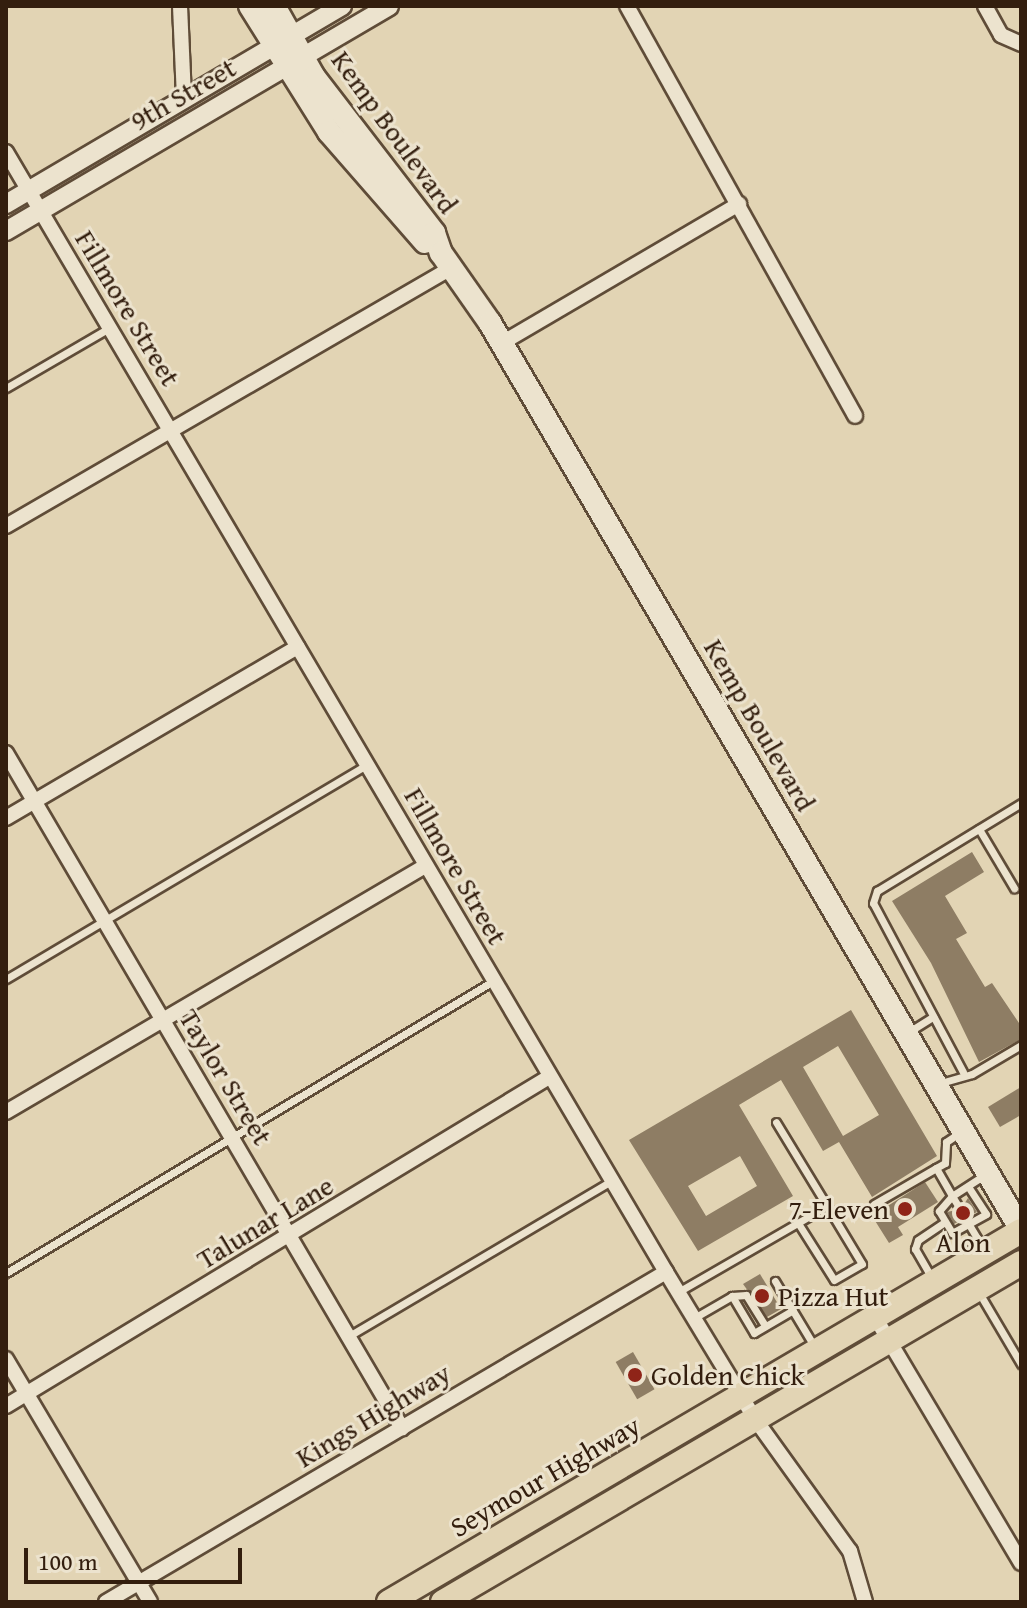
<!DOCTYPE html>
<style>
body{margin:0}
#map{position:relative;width:1027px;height:1608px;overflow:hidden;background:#e2d4b4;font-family:"Gentium Book Plus",serif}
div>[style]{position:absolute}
.building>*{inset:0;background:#8e7d64;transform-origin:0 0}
.roads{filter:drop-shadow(2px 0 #5f4c38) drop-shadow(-2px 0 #5f4c38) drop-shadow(0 2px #5f4c38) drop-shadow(0 -2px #5f4c38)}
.service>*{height:7px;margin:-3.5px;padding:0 3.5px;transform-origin:3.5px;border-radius:3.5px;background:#ece3ce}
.minor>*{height:14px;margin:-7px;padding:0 7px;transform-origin:7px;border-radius:7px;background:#ece3ce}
.tertiary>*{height:18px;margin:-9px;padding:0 9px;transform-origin:9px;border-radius:9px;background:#ece3ce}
.secondary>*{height:22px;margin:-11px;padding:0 11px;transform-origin:11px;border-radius:11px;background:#ece3ce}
.primary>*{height:24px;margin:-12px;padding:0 12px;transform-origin:12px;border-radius:12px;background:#e2d4b4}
.dots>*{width:22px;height:22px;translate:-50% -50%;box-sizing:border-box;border:4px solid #ece3ce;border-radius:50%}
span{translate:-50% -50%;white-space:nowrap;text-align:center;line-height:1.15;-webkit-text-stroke:6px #ece3ce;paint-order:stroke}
.street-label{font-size:28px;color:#331e0e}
.poi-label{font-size:28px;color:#331e0e}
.right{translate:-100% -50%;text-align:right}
.left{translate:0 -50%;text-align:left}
.frame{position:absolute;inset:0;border:8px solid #331e0e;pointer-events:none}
.scale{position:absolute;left:24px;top:1548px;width:218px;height:36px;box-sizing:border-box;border:4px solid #331e0e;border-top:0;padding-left:10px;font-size:24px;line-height:28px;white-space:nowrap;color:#331e0e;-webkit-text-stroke:6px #ece3ce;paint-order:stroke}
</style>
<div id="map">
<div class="building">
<i style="clip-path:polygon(972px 852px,984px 872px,945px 896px,967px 933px,956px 939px,985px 987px,992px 983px,1021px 1026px,1021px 1039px,979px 1062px,931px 963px,892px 901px)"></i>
<i style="clip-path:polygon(evenodd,851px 1010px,937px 1156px,872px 1197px,839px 1142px,823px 1151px,781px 1080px,739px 1105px,793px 1196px,698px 1251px,629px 1140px,851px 1010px,838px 1046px,879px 1115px,843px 1136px,803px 1067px,838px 1046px,851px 1010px,740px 1156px,757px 1186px,706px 1216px,688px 1186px,740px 1156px)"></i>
<i style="clip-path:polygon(1021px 1087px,1021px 1115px,1000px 1127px,988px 1107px)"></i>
<i style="clip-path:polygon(925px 1182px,938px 1202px,898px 1227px,903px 1235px,889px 1243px,872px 1216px)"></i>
<i style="clip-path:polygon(968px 1198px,977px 1212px,954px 1224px,947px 1212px,961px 1209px)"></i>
<i style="clip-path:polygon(760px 1274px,781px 1309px,767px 1317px,743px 1284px)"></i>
<i style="left:633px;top:1352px;width:43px;height:20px;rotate:60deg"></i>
</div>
<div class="roads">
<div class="service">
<i style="left:6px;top:388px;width:119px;rotate:-30.2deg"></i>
<i style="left:979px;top:829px;width:69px;rotate:59.3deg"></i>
<i style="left:6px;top:979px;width:420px;rotate:-30.7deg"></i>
<i style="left:907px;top:1033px;width:31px;rotate:-32deg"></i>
<i style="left:963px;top:1072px;width:191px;rotate:-118deg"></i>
<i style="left:873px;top:903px;width:13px;rotate:-72deg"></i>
<i style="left:877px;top:891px;width:169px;rotate:-31.4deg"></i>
<i style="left:937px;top:1084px;width:36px;rotate:-16deg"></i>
<i style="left:972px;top:1074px;width:57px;rotate:-30.6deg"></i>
<i style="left:936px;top:1168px;width:10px;rotate:-29deg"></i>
<i style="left:945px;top:1163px;width:21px;rotate:-87deg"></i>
<i style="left:946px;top:1142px;width:18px;rotate:-34deg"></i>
<i style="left:874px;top:1204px;width:72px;rotate:-30.1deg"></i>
<i style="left:936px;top:1168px;width:32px;rotate:60deg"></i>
<i style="left:952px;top:1196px;width:20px;rotate:131deg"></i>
<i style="left:939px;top:1211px;width:26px;rotate:59deg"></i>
<i style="left:952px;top:1233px;width:39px;rotate:-29deg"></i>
<i style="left:986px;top:1214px;width:33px;rotate:-123deg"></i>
<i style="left:957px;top:1204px;width:9px;rotate:-122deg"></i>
<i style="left:952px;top:1196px;width:40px;rotate:-32.9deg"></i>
<i style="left:798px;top:1223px;width:67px;rotate:57.7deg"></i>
<i style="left:834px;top:1280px;width:32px;rotate:-30deg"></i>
<i style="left:862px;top:1264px;width:68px;rotate:-121.1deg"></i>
<i style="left:968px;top:1223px;width:29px;rotate:59deg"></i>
<i style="left:6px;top:1273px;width:568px;rotate:-30.95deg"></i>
<i style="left:933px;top:1280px;width:36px;rotate:-120deg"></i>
<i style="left:915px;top:1249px;width:9px;rotate:-72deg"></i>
<i style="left:918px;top:1240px;width:32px;rotate:-34deg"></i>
<i style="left:775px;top:1281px;width:76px;rotate:59deg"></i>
<i style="left:978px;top:1291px;width:85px;rotate:59.5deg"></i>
<i style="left:678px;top:1292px;width:172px;rotate:-30deg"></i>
<i style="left:827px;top:1206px;width:98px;rotate:-121.3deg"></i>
<i style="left:732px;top:1296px;width:14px;rotate:-4deg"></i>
<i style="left:746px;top:1295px;width:36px;rotate:58deg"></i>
<i style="left:694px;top:1318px;width:44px;rotate:-30.1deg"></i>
<i style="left:732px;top:1296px;width:43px;rotate:59.3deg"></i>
<i style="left:754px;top:1333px;width:45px;rotate:-30.5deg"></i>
<i style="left:349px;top:1336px;width:304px;rotate:-30.6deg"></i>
</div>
<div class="minor">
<i style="left:180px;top:6px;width:93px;rotate:87.5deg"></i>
<i style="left:627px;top:6px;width:469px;rotate:60.9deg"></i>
<i style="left:985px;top:6px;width:33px;rotate:61deg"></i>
<i style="left:1001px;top:35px;width:22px;rotate:24deg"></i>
<i style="left:6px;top:152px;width:1300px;rotate:59.49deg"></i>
<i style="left:666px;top:1272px;width:172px;rotate:58.8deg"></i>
<i style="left:755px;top:1419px;width:163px;rotate:54.3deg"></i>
<i style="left:850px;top:1551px;width:53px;rotate:73.6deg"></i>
<i style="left:502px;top:343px;width:275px;rotate:-30.4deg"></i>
<i style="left:6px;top:526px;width:514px;rotate:-30.1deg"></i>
<i style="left:6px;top:753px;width:783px;rotate:59.6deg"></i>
<i style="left:6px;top:818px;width:338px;rotate:-30.4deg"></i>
<i style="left:6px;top:1112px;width:486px;rotate:-30.4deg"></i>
<i style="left:875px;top:1317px;width:286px;rotate:59.3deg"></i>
<i style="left:6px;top:1359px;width:282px;rotate:59.3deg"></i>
<i style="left:6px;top:1406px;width:635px;rotate:-31.21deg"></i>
<i style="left:106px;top:1602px;width:650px;rotate:-30.51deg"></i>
</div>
<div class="tertiary">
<i style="left:6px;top:204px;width:390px;rotate:-30.5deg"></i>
<i style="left:6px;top:231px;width:444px;rotate:-30.4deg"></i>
</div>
<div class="secondary">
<i style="left:250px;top:6px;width:149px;rotate:57.9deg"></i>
<i style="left:329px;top:132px;width:146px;rotate:48.9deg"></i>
<i style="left:274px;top:6px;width:81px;rotate:60.6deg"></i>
<i style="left:314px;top:77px;width:197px;rotate:52.4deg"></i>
<i style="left:434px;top:233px;width:21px;rotate:71deg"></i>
<i style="left:441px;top:253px;width:85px;rotate:55deg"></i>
<i style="left:490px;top:323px;width:1051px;rotate:59.65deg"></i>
</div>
<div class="primary">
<i style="left:389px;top:1602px;width:733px;rotate:-30.41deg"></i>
<i style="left:443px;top:1602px;width:670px;rotate:-30.39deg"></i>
</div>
</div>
<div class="dots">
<i style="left:905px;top:1209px;background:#8f2418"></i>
<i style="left:963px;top:1213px;background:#8f2418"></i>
<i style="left:762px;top:1296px;background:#8f2418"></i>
<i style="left:635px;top:1375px;background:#8f2418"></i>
</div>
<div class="street-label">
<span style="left:183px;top:94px;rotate:-30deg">9th Street</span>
<span style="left:395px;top:132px;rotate:54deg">Kemp Boulevard</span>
<span style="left:128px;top:308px;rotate:59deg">Fillmore Street</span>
<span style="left:760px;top:725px;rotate:60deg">Kemp Boulevard</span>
<span style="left:456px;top:866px;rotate:60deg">Fillmore Street</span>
<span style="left:226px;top:1077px;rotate:59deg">Taylor Street</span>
<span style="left:265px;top:1222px;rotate:-31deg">Talunar Lane</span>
<span style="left:373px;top:1415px;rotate:-31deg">Kings Highway</span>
<span style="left:545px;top:1476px;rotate:-30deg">Seymour Highway</span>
</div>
<div class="poi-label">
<span class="right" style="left:889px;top:1209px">7-Eleven</span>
<span style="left:963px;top:1242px">Alon</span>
<span class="left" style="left:778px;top:1296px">Pizza Hut</span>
<span class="left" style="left:651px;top:1375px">Golden Chick</span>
</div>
<div class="frame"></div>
<div class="scale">100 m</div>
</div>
